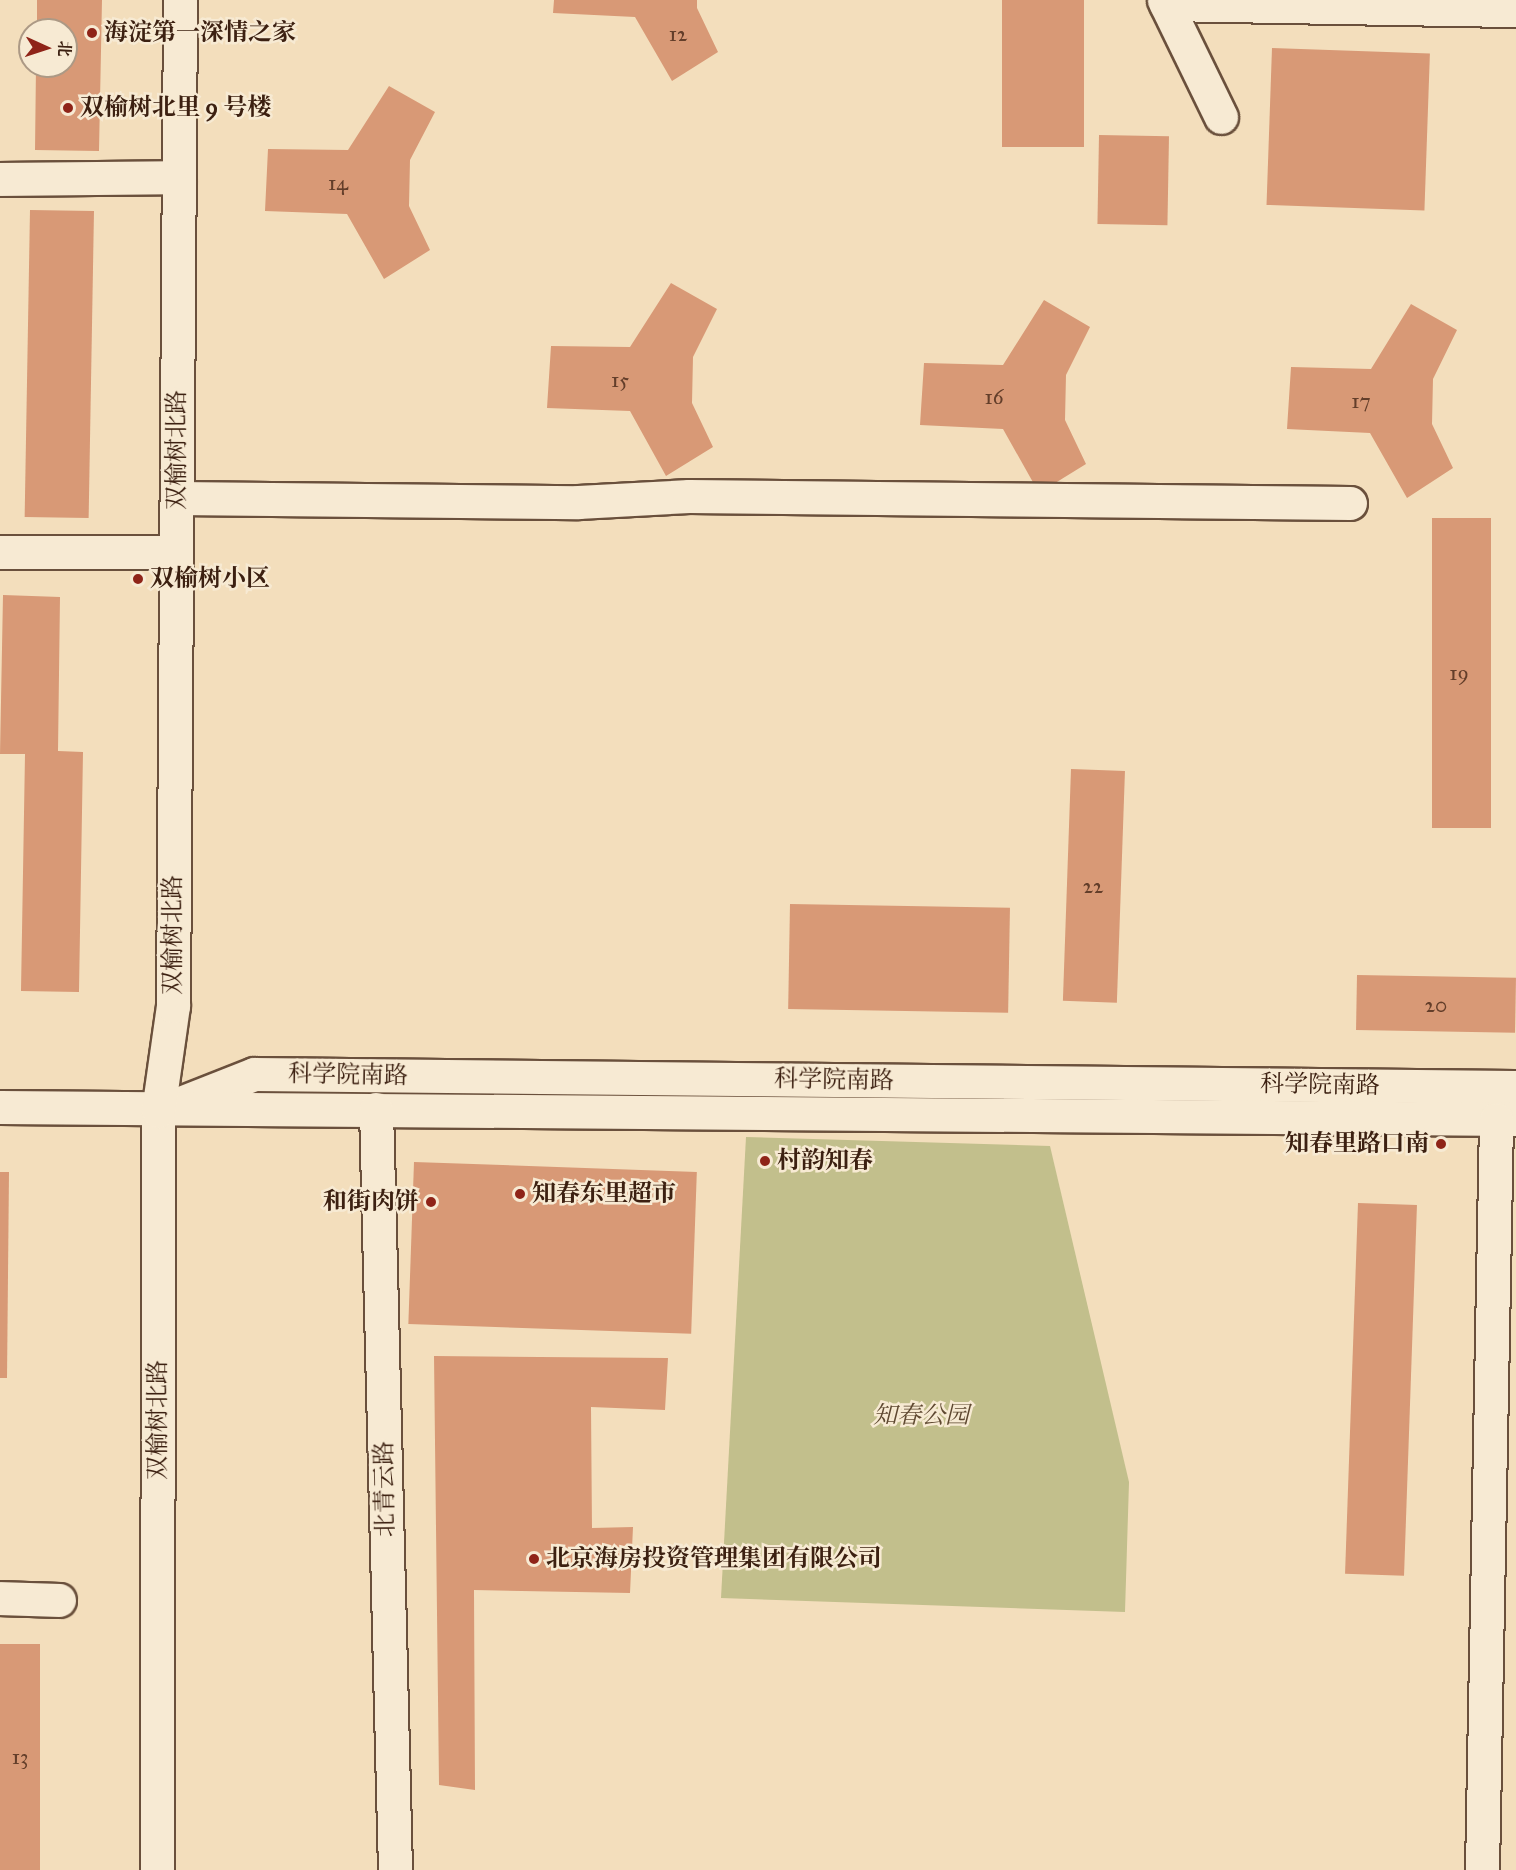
<!DOCTYPE html>
<meta charset="utf-8">
<style>
body{margin:0}
#map{position:relative;width:1516px;height:1870px;overflow:hidden;background:#f3debc;font-family:"IM FELL Great Primer","Noto Serif SC",serif}
div>[style]{position:absolute}
.green>*{inset:0;background:#c2bf8c}
.building>*{inset:0;background:#d89976;transform-origin:0 0}
.roads{filter:drop-shadow(2px 0 #6a503c) drop-shadow(-2px 0 #6a503c) drop-shadow(0 2px #6a503c) drop-shadow(0 -2px #6a503c)}
.minor>*{height:33px;margin:-16.5px;padding:0 16.5px;transform-origin:16.5px;border-radius:16.5px;background:#f7ead3}
.dots>*{width:16px;height:16px;translate:-50% -50%;box-sizing:border-box;border:3px solid #f7ead3;border-radius:50%}
span{translate:-50% -50%;white-space:nowrap;text-align:center;line-height:1.15;-webkit-text-stroke:5px #f7ead3;paint-order:stroke}
.number-label{font-size:21px;color:#633e2a}
.number-label span{-webkit-text-stroke-width:0}
.poi-label{font-size:24px;color:#3c2011;font-weight:700}
.left{translate:0 -50%;text-align:left}
.right{translate:-100% -50%;text-align:right}
.street-label{font-size:24px;color:#3c2011}
.park-label{font-size:24px;color:#5e4830;font-style:italic}
.north{position:absolute;left:18px;top:18px;width:60px;height:60px;box-sizing:border-box;background:#f7ead3;border:2px solid #ac9985;border-radius:50%;rotate:93deg;font-size:16px;font-weight:700;line-height:24px;text-align:center;color:#3c2011}
.north::after{content:'';display:block;margin:auto;width:21px;height:27px;background:#8f2418;clip-path:polygon(50% 0,100% 100%,50% 72%,0 100%)}
</style>
<div id="map">
<div class="green">
<i style="clip-path:polygon(746px 1137px,1050px 1146px,1129px 1482px,1125px 1612px,721px 1598px)"></i>
</div>
<div class="building">
<i style="clip-path:polygon(37px 0,102px 0,99px 151px,35px 150px,36px 66px,66px 66px,66px 30px,37px 30px)"></i>
<i style="clip-path:polygon(554px 0,697px 0,697px 8px,718px 52px,672px 81px,635px 17px,553px 13px)"></i>
<i style="left:1002px;top:0;width:82px;height:147px"></i>
<i style="left:1272px;top:48px;width:158px;height:157px;rotate:2deg"></i>
<i style="clip-path:polygon(389px 86px,435px 112px,410px 160px,409px 206px,430px 250px,384px 279px,347px 214px,265px 211px,268px 149px,348px 150px)"></i>
<i style="left:1099px;top:135px;width:70px;height:89px;rotate:1deg"></i>
<i style="left:30px;top:210px;width:64px;height:307px;rotate:1deg"></i>
<i style="clip-path:polygon(671px 283px,717px 309px,693px 357px,692px 403px,713px 447px,666px 476px,630px 411px,547px 408px,551px 346px,630px 347px)"></i>
<i style="clip-path:polygon(1044px 300px,1090px 327px,1066px 375px,1065px 420px,1086px 464px,1039px 493px,1003px 429px,920px 425px,924px 363px,1003px 365px)"></i>
<i style="clip-path:polygon(1411px 304px,1457px 330px,1433px 379px,1432px 424px,1453px 468px,1407px 498px,1370px 433px,1287px 429px,1291px 367px,1371px 369px)"></i>
<i style="left:1432px;top:518px;width:59px;height:310px"></i>
<i style="clip-path:polygon(3px 595px,60px 597px,58px 751px,83px 752px,79px 992px,21px 991px,25px 754px,0 754px)"></i>
<i style="left:1071px;top:769px;width:54px;height:232px;rotate:2deg"></i>
<i style="left:790px;top:904px;width:220px;height:105px;rotate:1deg"></i>
<i style="left:1357px;top:975px;width:159px;height:55px;rotate:1deg"></i>
<i style="left:414px;top:1162px;width:283px;height:162px;rotate:2deg"></i>
<i style="clip-path:polygon(0 1172px,9px 1172px,7px 1378px,0 1378px)"></i>
<i style="left:1358px;top:1203px;width:59px;height:371px;rotate:2deg"></i>
<i style="clip-path:polygon(434px 1356px,668px 1358px,665px 1410px,591px 1407px,592px 1528px,633px 1527px,630px 1593px,474px 1590px,475px 1790px,439px 1785px)"></i>
<i style="left:0;top:1644px;width:40px;height:226px"></i>
</div>
<div class="roads">
<div class="minor">
<i style="left:1164px;top:0;width:130px;rotate:64deg"></i>
<i style="left:1166px;top:4px;width:350px;rotate:1deg"></i>
<i style="left:0;top:179px;width:179px;rotate:-0.6deg"></i>
<i style="left:177px;top:498px;width:401px;rotate:0.6deg"></i>
<i style="left:578px;top:502px;width:111px;rotate:-3.1deg"></i>
<i style="left:689px;top:496px;width:661px;rotate:0.61deg"></i>
<i style="left:0;top:552px;width:176px"></i>
<i style="left:183px;top:1102px;width:76px;rotate:-21.5deg"></i>
<i style="left:254px;top:1074px;width:1262px;rotate:0.59deg"></i>
<i style="left:0;top:1107px;width:1516px;rotate:0.45deg"></i>
<i style="left:376px;top:1109px;width:761px;rotate:88.57deg"></i>
<i style="left:0;top:1598px;width:59px;rotate:1.9deg"></i>
<i style="left:157px;top:1870px;width:759px;rotate:-89.92deg"></i>
<i style="left:158px;top:1111px;width:106px;rotate:-81.9deg"></i>
<i style="left:173px;top:1006px;width:1006px;rotate:-89.6deg"></i>
<i style="left:1482px;top:1870px;width:751px;rotate:-88.93deg"></i>
</div>
</div>
<div class="dots">
<i style="left:92px;top:33px;background:#8f2418"></i>
<i style="left:68px;top:108px;background:#8f2418"></i>
<i style="left:138px;top:579px;background:#8f2418"></i>
<i style="left:1441px;top:1144px;background:#8f2418"></i>
<i style="left:765px;top:1161px;background:#8f2418"></i>
<i style="left:520px;top:1194px;background:#8f2418"></i>
<i style="left:431px;top:1202px;background:#8f2418"></i>
<i style="left:534px;top:1559px;background:#8f2418"></i>
</div>
<div class="number-label">
<span style="left:678px;top:34px">12</span>
<span style="left:338px;top:183px">14</span>
<span style="left:620px;top:380px">15</span>
<span style="left:994px;top:397px">16</span>
<span style="left:1361px;top:401px">17</span>
<span style="left:1459px;top:673px">19</span>
<span style="left:1093px;top:886px">22</span>
<span style="left:1436px;top:1005px">20</span>
<span style="left:20px;top:1757px">13</span>
</div>
<div class="poi-label">
<span class="left" style="left:104px;top:33px">海淀第一深情之家</span>
<span class="left" style="left:80px;top:108px">双榆树北里 9 号楼</span>
<span class="left" style="left:150px;top:579px">双榆树小区</span>
<span class="right" style="left:1429px;top:1144px">知春里路口南</span>
<span class="left" style="left:777px;top:1161px">村韵知春</span>
<span class="left" style="left:532px;top:1194px">知春东里超市</span>
<span class="right" style="left:419px;top:1202px">和街肉饼</span>
<span class="left" style="left:546px;top:1559px">北京海房投资管理集团有限公司</span>
</div>
<div class="street-label">
<span style="left:177px;top:450px;rotate:-90deg">双榆树北路</span>
<span style="left:173px;top:935px;rotate:-90deg">双榆树北路</span>
<span style="left:348px;top:1075px;rotate:1deg">科学院南路</span>
<span style="left:834px;top:1080px;rotate:1deg">科学院南路</span>
<span style="left:1320px;top:1085px;rotate:1deg">科学院南路</span>
<span style="left:158px;top:1420px;rotate:-90deg">双榆树北路</span>
<span style="left:385px;top:1489px;rotate:-91deg">北青云路</span>
</div>
<div class="park-label">
<span style="left:921px;top:1416px">知春公园</span>
</div>
<div class="north">北</div>
</div>
